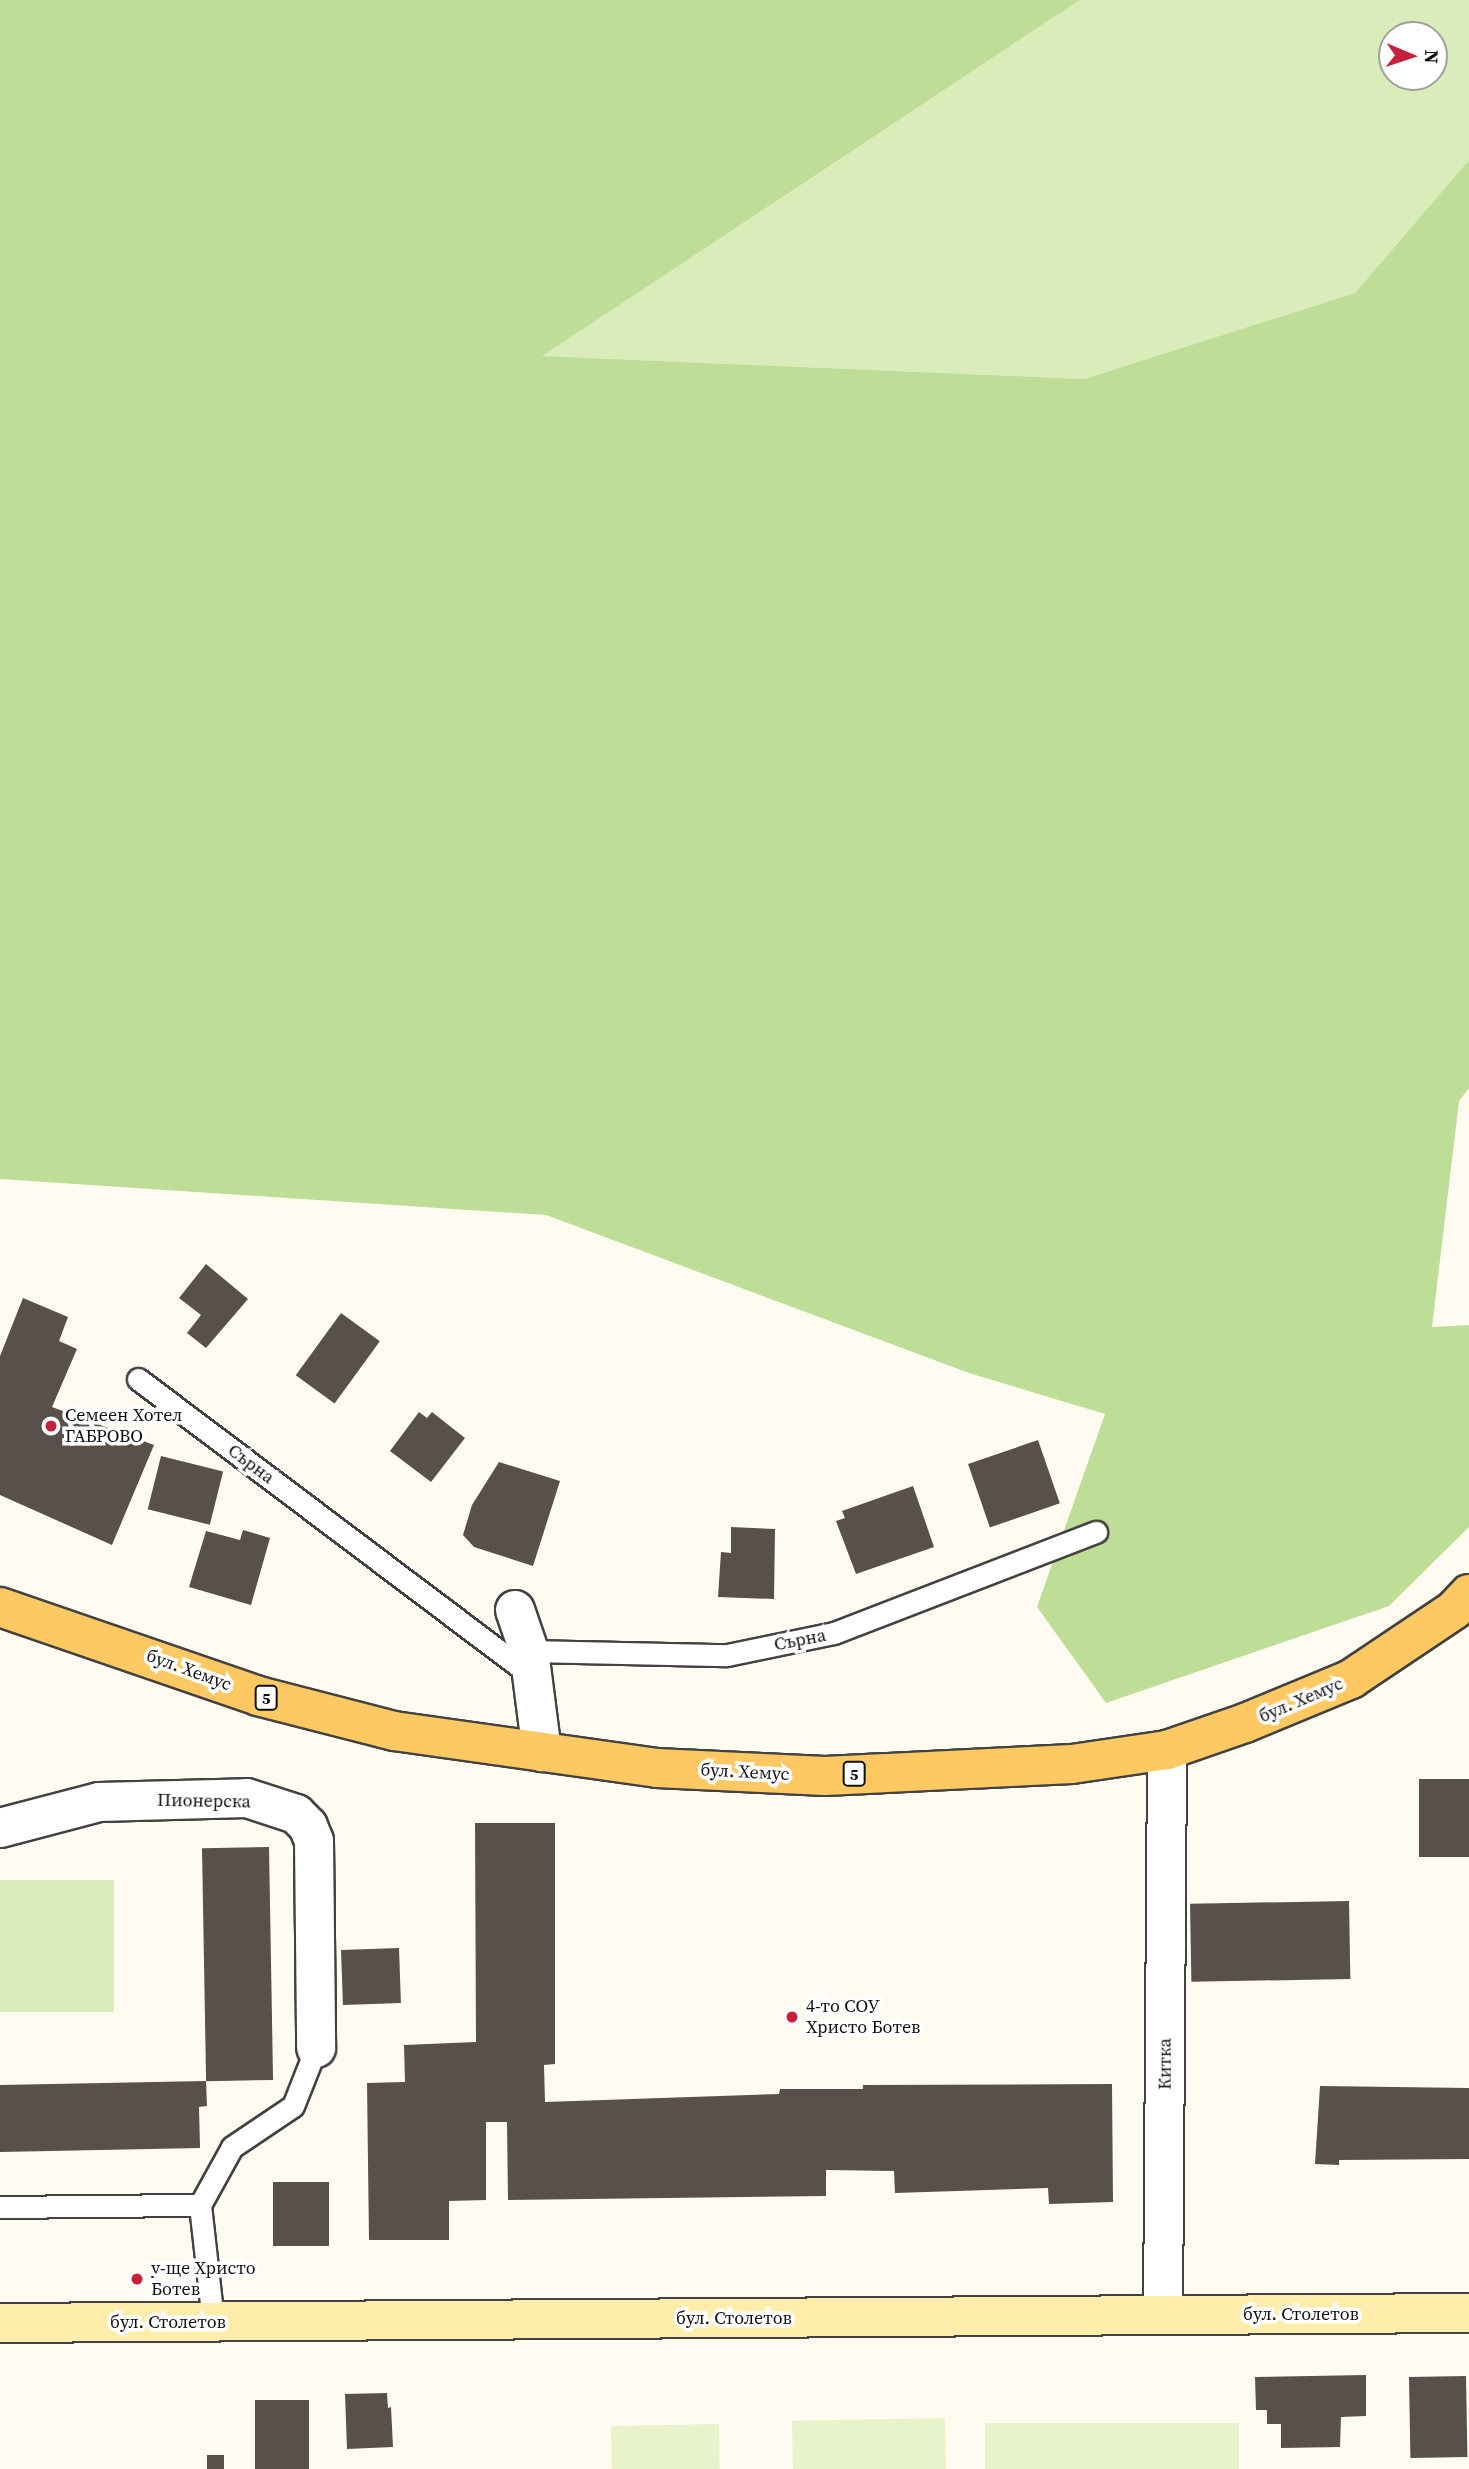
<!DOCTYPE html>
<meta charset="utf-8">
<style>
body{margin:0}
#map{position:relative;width:1469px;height:2469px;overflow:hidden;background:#fffbf1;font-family:"Source Serif 4",serif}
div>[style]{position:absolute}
.green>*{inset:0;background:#d9ecb9;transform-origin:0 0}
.forest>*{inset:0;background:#bedd97}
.pitch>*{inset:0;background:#e9f3cb;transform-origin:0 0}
.building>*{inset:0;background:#594f4b;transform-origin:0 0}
.roads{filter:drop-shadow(2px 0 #424242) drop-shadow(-2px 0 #424242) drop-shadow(0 2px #424242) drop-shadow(0 -2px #424242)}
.lane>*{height:21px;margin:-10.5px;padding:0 10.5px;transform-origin:10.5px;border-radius:10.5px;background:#fff}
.street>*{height:38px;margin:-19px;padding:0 19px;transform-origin:19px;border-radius:19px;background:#fff}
.secondary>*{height:38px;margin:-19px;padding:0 19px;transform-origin:19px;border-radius:19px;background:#ffedac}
.primary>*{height:38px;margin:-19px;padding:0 19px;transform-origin:19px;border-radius:19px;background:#fec862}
.dots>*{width:19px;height:19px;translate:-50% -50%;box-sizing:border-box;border:4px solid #fff;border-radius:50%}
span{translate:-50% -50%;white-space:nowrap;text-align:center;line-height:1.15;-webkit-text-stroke:7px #fff;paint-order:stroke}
.shield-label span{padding:2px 5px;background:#fff;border:2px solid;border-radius:5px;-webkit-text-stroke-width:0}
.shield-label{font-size:16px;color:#0f0f0f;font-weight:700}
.poi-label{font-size:18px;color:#0f0f0f}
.left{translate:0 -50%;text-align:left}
.street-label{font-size:18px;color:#0f0f0f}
.north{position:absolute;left:1378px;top:21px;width:70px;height:70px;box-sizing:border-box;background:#fff;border:2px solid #9f9f9f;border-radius:50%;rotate:92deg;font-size:19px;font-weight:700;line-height:28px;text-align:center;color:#0f0f0f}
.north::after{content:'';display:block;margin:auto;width:24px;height:32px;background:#c7203a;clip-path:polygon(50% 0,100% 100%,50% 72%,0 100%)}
</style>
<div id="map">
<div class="green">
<i style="clip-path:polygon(evenodd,1080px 0,1469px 0,1469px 160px,1355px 293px,1084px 379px,541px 356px,1080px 0,1392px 35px,1434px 35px,1434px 77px,1392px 77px,1392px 35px)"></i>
<i style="left:0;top:1880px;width:114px;height:132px"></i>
</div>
<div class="forest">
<i style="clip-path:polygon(0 0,1080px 0,542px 356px,1084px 379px,1355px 293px,1469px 160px,1469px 1088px,1459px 1101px,1432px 1327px,1469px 1325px,1469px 1527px,1389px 1606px,1106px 1703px,1037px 1607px,1105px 1414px,969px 1373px,546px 1215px,0 1179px)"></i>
</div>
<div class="pitch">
<i style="left:945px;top:2418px;width:51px;height:153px;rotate:89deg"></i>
<i style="left:985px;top:2423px;width:254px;height:46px"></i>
<i style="left:719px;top:2424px;width:45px;height:108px;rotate:89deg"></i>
</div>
<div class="building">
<i style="clip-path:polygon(206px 1264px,248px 1299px,206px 1348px,187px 1333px,201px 1315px,179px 1298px)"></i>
<i style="clip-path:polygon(23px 1298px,68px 1317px,59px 1341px,77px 1349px,52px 1407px,154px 1445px,112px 1545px,0 1495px,0 1356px)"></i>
<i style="left:341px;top:1313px;width:48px;height:77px;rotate:36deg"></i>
<i style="clip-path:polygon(419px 1412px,427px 1418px,432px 1412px,465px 1438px,431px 1482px,390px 1451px)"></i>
<i style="left:1038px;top:1440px;width:67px;height:74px;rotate:71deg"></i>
<i style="left:161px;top:1456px;width:64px;height:55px;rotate:14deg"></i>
<i style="clip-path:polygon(499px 1462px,560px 1481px,533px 1566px,474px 1547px,463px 1535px,472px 1505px)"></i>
<i style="clip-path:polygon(913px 1486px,934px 1547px,856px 1574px,836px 1521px,845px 1518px,842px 1511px)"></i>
<i style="clip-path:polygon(731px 1527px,775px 1529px,774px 1599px,718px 1597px,721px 1552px,731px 1553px)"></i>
<i style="clip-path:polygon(243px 1530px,270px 1538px,251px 1605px,189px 1587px,206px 1531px,240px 1540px)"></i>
<i style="left:1469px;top:1779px;width:78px;height:50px;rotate:90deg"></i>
<i style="clip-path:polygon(475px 1823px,555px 1823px,555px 2064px,544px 2065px,545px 2102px,779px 2094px,780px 2089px,863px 2089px,863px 2085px,1112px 2084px,1113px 2202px,1049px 2204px,1048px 2188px,895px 2193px,894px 2171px,826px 2170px,826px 2196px,508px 2200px,507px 2122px,486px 2122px,486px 2200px,449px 2201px,449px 2240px,369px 2240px,367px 2083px,405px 2082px,404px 2045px,476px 2042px)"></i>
<i style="left:269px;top:1847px;width:233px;height:67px;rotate:89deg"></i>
<i style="left:1349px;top:1901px;width:78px;height:159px;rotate:89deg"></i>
<i style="left:399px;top:1948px;width:55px;height:58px;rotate:88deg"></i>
<i style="clip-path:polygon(206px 2081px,207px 2106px,199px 2107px,200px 2148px,0 2152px,0 2085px)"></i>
<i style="clip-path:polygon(1320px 2086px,1469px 2088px,1469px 2159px,1339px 2160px,1339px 2165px,1315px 2164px)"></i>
<i style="left:329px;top:2182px;width:64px;height:56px;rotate:90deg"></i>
<i style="clip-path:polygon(1366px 2375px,1366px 2416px,1341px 2417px,1340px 2447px,1281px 2448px,1281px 2424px,1267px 2424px,1267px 2410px,1256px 2410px,1255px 2377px)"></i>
<i style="left:1466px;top:2376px;width:81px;height:57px;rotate:89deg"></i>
<i style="clip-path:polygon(387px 2393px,388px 2408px,391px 2407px,393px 2447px,347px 2449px,345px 2394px)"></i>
<i style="left:255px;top:2400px;width:54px;height:69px"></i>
<i style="left:224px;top:2455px;width:14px;height:17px;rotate:90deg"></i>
</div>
<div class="roads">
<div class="lane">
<i style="left:138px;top:1379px;width:493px;rotate:37deg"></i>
<i style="left:529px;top:1651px;width:198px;rotate:1.2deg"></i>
<i style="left:727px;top:1655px;width:109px;rotate:-11.6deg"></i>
<i style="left:834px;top:1633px;width:281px;rotate:-21.1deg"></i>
<i style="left:0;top:2207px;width:200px;rotate:-0.6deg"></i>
<i style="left:213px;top:2321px;width:117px;rotate:-96.4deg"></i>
<i style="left:200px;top:2205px;width:66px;rotate:-61.1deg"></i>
<i style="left:232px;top:2147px;width:73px;rotate:-33.9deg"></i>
<i style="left:293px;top:2106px;width:62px;rotate:-68.4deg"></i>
</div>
<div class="street">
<i style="left:515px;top:1610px;width:43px;rotate:71.1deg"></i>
<i style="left:529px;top:1651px;width:102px;rotate:82.7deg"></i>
<i style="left:0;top:1828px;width:102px;rotate:-14.7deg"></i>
<i style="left:99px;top:1802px;width:148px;rotate:-1.5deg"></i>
<i style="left:247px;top:1798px;width:52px;rotate:18.1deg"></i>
<i style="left:296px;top:1814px;width:17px;rotate:45deg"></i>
<i style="left:308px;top:1826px;width:16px;rotate:68deg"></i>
<i style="left:314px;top:1841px;width:207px;rotate:89.4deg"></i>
<i style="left:1163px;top:2315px;width:565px;rotate:-89.59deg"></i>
</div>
<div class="secondary">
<i style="left:0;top:2323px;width:1469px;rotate:-0.39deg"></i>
</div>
<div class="primary">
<i style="left:0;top:1607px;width:273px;rotate:19deg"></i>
<i style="left:258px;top:1696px;width:140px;rotate:14.4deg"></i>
<i style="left:394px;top:1731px;width:266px;rotate:8deg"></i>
<i style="left:657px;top:1768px;width:168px;rotate:2.7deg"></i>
<i style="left:825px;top:1776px;width:247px;rotate:-2.8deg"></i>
<i style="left:1072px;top:1764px;width:96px;rotate:-8.4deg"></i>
<i style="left:1167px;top:1750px;width:83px;rotate:-19.1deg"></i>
<i style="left:1245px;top:1723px;width:115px;rotate:-22.5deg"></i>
<i style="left:1351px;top:1679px;width:124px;rotate:-33.8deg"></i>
<i style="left:1454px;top:1610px;width:22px;rotate:-47deg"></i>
</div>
</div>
<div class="dots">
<i style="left:51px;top:1426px;background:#c7203a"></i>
<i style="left:792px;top:2017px;background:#c7203a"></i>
<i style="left:137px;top:2279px;background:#c7203a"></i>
</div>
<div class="shield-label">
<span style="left:266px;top:1698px">5</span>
<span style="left:854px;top:1774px">5</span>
</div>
<div class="poi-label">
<span class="left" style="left:65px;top:1426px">Семеен Хотел<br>ГАБРОВО</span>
<span class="left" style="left:806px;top:2017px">4-то СОУ<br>Христо Ботев</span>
<span class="left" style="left:151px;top:2279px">у-ще Христо<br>Ботев</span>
</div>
<div class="street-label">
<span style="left:251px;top:1464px;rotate:37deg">Сърна</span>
<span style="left:800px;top:1640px;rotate:-11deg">Сърна</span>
<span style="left:189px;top:1670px;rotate:20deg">бул. Хемус</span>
<span style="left:1301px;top:1700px;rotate:-23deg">бул. Хемус</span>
<span style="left:745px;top:1772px;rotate:3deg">бул. Хемус</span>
<span style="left:204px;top:1801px;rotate:1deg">Пионерска</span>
<span style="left:1165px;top:2064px;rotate:-90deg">Китка</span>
<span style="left:1301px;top:2314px">бул. Столетов</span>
<span style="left:734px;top:2318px">бул. Столетов</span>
<span style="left:168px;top:2322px">бул. Столетов</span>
</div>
<div class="north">N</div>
</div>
